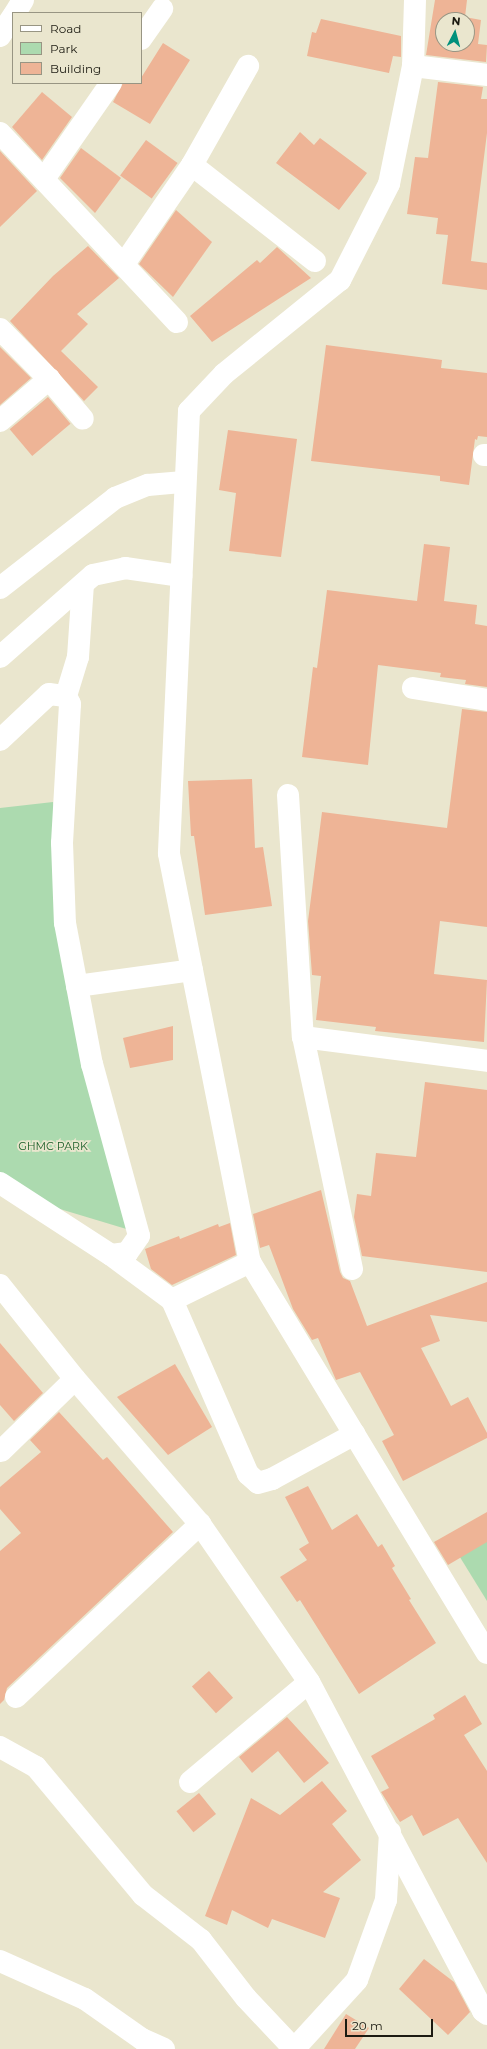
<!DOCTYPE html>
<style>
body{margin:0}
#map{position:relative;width:487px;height:2049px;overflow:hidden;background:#eae6ce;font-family:Montserrat,sans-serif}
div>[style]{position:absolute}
.green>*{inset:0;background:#acdaaf}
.building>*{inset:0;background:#eeb496;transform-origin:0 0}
.street>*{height:22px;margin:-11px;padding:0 11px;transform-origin:11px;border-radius:11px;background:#fff}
.secondary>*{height:22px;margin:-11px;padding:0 11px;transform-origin:11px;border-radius:11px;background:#fff}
span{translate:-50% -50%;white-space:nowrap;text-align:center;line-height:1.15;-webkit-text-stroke:3.5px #eae6ce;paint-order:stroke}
.park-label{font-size:11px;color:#195e27}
.legend{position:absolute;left:12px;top:12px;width:130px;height:72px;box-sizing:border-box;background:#eae6ce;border:1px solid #989583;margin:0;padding:5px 7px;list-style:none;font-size:12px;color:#1c1b12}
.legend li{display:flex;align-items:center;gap:8px;height:20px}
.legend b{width:20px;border:1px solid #989583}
.north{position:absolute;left:435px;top:12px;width:40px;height:40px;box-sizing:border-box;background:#eae6ce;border:1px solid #989583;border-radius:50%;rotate:6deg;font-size:11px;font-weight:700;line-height:16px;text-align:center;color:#1c1b12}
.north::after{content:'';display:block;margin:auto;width:14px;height:18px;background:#00917c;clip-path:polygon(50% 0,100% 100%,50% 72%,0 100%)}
.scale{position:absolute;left:345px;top:2019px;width:88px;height:18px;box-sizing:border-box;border:2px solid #1c1b12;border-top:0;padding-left:5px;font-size:12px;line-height:14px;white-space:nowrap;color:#1c1b12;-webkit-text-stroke:3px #eae6ce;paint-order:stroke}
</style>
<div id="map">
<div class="green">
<i style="clip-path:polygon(53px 802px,133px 1231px,40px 1203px,0 1173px,0 808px)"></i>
<i style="clip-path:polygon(487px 1537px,487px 1601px,450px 1541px)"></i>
</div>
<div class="building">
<i style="clip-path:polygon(evenodd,435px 0,467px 0,465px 17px,481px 20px,478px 44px,487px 45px,486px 62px,426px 55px,435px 0,443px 20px,467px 20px,467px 44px,443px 44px,443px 20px)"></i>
<i style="clip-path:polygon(321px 19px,401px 36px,401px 57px,393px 56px,389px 73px,307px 56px,312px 32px,316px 33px)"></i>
<i style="clip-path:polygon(163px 43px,190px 60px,150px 124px,113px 102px,123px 83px,141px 83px,141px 78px)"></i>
<i style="clip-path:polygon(438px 82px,483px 87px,481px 99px,487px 99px,487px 133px,471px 261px,487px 263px,487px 290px,442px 284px,448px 235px,436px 234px,438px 218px,407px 214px,415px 157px,428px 158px)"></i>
<i style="clip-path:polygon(42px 92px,72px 117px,42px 160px,12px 127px)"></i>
<i style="clip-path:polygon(300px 132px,314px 145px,320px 138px,367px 173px,339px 210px,276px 163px)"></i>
<i style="left:146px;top:140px;width:39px;height:44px;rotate:36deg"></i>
<i style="clip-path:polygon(81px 148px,121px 178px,95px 213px,60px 178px)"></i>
<i style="clip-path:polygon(0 151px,37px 191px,0 227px)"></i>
<i style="clip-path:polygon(176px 210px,212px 242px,173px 297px,139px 264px)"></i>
<i style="clip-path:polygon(88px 246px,119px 278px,77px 314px,88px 324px,61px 351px,98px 387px,84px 401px,10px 321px,53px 276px)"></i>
<i style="clip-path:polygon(277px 247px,311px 278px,212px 342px,190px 316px,257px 260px,260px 263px)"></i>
<i style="clip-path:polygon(326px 345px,442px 360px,441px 368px,487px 373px,487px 437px,478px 436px,477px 440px,475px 439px,469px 485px,440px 481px,440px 476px,311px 461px)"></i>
<i style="clip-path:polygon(0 347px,31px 378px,0 405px)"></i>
<i style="left:48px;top:397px;width:35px;height:50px;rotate:50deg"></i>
<i style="clip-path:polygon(228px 430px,297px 439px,281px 557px,229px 551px,236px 493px,219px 490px)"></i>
<i style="clip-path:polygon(424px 544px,450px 547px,444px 601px,477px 605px,475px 624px,487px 626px,487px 687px,465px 684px,466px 680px,440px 677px,441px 673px,378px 665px,368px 765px,302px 757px,313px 667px,317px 668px,327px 590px,417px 601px)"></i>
<i style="clip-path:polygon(462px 709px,487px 712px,487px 927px,440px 921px,434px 974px,487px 980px,484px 1042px,375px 1031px,376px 1027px,316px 1020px,321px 976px,312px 975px,308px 921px,322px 812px,447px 828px)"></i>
<i style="clip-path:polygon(252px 779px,255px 848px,263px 847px,272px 906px,205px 915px,194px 836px,191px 836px,188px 781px)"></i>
<i style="clip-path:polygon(173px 1026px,173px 1060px,130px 1068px,123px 1038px)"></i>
<i style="clip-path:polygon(425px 1082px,487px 1090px,487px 1272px,362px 1256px,354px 1217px,357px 1194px,371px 1196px,376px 1153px,416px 1157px)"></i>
<i style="clip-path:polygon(321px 1190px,340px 1272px,343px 1278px,350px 1281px,367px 1326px,487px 1282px,487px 1322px,430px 1315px,440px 1341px,421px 1348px,451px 1406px,468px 1397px,487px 1433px,487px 1438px,403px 1481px,382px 1441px,394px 1435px,360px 1372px,336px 1380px,318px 1338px,312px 1340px,293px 1309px,269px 1245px,260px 1248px,253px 1214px)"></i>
<i style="clip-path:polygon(230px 1223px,236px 1255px,172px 1285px,151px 1269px,145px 1249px,179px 1236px,180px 1239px,218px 1224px,219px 1227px)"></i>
<i style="clip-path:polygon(0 1343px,43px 1393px,14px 1421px,0 1405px)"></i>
<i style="clip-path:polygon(175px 1364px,212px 1427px,168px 1455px,117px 1397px)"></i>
<i style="clip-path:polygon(59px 1412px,103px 1460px,107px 1457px,173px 1532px,7px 1688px,4px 1700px,0 1704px,0 1551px,21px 1533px,0 1509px,0 1487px,41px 1452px,30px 1440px)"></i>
<i style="clip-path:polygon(308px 1486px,332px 1530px,357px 1514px,378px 1547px,382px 1544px,395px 1566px,392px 1568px,411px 1599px,409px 1600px,436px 1643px,359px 1694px,300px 1600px,297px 1602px,280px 1577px,307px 1560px,299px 1549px,309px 1543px,285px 1497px)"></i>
<i style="clip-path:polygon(487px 1512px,487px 1542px,448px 1565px,434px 1542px)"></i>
<i style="left:209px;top:1671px;width:36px;height:23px;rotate:48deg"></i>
<i style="clip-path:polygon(465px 1695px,482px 1724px,464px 1735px,487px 1771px,487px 1863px,458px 1818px,423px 1836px,412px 1815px,400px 1822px,381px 1792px,389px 1788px,371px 1756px,435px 1719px,433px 1715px)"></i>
<i style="clip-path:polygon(287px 1717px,329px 1763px,304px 1783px,278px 1751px,252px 1773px,239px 1757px)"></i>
<i style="clip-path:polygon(322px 1781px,347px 1811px,332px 1824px,361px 1860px,323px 1892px,340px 1898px,325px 1938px,272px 1919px,268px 1928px,232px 1910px,227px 1925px,205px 1916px,251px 1798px,280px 1815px)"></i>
<i style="left:199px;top:1793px;width:27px;height:29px;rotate:51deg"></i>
<i style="clip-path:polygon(424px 1959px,454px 1982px,470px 2012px,448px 2035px,399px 1989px)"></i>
<i style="clip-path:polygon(346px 2014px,369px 2028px,355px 2049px,324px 2049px)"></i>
</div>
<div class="street">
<i style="left:15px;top:13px;width:15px;rotate:-58deg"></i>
<i style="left:0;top:36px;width:24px;rotate:-57deg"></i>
<i style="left:141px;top:39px;width:37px;rotate:-55deg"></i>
<i style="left:413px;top:66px;width:75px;rotate:6.9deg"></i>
<i style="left:0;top:133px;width:259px;rotate:46.9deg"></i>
<i style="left:192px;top:165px;width:156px;rotate:38deg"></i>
<i style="left:44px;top:179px;width:117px;rotate:-55.1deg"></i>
<i style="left:124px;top:264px;width:120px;rotate:-55.5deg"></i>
<i style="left:192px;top:165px;width:114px;rotate:-60.5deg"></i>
<i style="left:0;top:329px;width:70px;rotate:45.6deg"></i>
<i style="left:49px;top:379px;width:52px;rotate:49.6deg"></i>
<i style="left:0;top:421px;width:65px;rotate:-40.6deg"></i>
<i style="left:484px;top:455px;width:3px"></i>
<i style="left:0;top:588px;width:146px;rotate:-38deg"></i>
<i style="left:115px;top:498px;width:35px;rotate:-22deg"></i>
<i style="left:148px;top:485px;width:36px;rotate:-5deg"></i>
<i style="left:0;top:657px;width:124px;rotate:-41.4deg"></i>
<i style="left:93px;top:575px;width:33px;rotate:-12deg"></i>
<i style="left:125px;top:568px;width:57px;rotate:8.1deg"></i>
<i style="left:413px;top:688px;width:75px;rotate:9.2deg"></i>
<i style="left:66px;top:696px;width:41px;rotate:-72.9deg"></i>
<i style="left:78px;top:657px;width:73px;rotate:-86.1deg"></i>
<i style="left:0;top:740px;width:67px;rotate:-43.2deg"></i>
<i style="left:49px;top:694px;width:17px;rotate:7deg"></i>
<i style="left:66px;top:696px;width:9px;rotate:63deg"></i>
<i style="left:70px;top:704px;width:139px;rotate:93.3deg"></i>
<i style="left:62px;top:843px;width:80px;rotate:87.9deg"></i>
<i style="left:65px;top:923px;width:144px;rotate:79.2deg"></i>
<i style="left:92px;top:1064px;width:178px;rotate:74.7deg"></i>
<i style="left:139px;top:1236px;width:21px;rotate:125deg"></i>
<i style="left:127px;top:1253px;width:16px;rotate:173deg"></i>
<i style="left:111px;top:1255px;width:132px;rotate:-147deg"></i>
<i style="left:288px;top:795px;width:242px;rotate:86.5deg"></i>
<i style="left:77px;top:986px;width:116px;rotate:-7.9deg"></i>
<i style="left:111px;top:1255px;width:76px;rotate:36.4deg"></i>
<i style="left:172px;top:1300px;width:190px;rotate:66.4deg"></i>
<i style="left:248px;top:1474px;width:13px;rotate:42deg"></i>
<i style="left:258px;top:1483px;width:15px;rotate:-16deg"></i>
<i style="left:272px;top:1479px;width:94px;rotate:-28.5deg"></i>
<i style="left:352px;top:1269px;width:237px;rotate:-101.9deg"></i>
<i style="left:303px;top:1037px;width:186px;rotate:7.4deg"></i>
<i style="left:0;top:1285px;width:120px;rotate:51.4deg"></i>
<i style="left:75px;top:1379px;width:191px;rotate:49.2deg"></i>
<i style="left:200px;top:1524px;width:192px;rotate:55.4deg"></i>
<i style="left:309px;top:1682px;width:372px;rotate:62.1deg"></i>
<i style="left:483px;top:2011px;width:5px;rotate:37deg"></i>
<i style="left:172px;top:1300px;width:87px;rotate:-26deg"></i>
<i style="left:1px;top:1451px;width:103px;rotate:-44.2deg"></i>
<i style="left:16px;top:1697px;width:253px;rotate:-43.2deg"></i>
<i style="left:0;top:1747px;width:41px;rotate:29.1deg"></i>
<i style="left:36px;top:1767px;width:167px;rotate:50.1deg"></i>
<i style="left:143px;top:1895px;width:73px;rotate:37.8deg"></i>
<i style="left:201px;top:1940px;width:73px;rotate:52.2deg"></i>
<i style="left:246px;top:1998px;width:70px;rotate:46.7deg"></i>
<i style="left:190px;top:1782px;width:155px;rotate:-40deg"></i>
<i style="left:0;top:1961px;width:93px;rotate:24.1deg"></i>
<i style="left:85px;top:1999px;width:70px;rotate:35.1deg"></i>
<i style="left:142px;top:2039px;width:24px;rotate:24deg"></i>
<i style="left:295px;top:2048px;width:92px;rotate:-47.6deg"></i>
<i style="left:357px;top:1980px;width:85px;rotate:-70.1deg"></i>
<i style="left:386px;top:1900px;width:68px;rotate:-86.6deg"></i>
</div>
<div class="secondary">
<i style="left:415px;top:0;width:66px;rotate:91.7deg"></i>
<i style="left:413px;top:66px;width:120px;rotate:101.5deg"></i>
<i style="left:389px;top:184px;width:108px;rotate:117deg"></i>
<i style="left:340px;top:280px;width:149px;rotate:141deg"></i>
<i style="left:224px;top:374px;width:51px;rotate:133.4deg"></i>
<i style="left:189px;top:411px;width:443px;rotate:92.6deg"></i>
<i style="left:169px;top:854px;width:416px;rotate:78.8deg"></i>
<i style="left:250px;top:1262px;width:457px;rotate:58.8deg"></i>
</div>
<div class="park-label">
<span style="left:53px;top:1146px">GHMC PARK</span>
</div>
<ul class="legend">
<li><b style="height:5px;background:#fff"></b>Road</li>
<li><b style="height:11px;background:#acdaaf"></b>Park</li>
<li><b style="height:11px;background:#eeb496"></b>Building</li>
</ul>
<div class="north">N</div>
<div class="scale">20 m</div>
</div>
